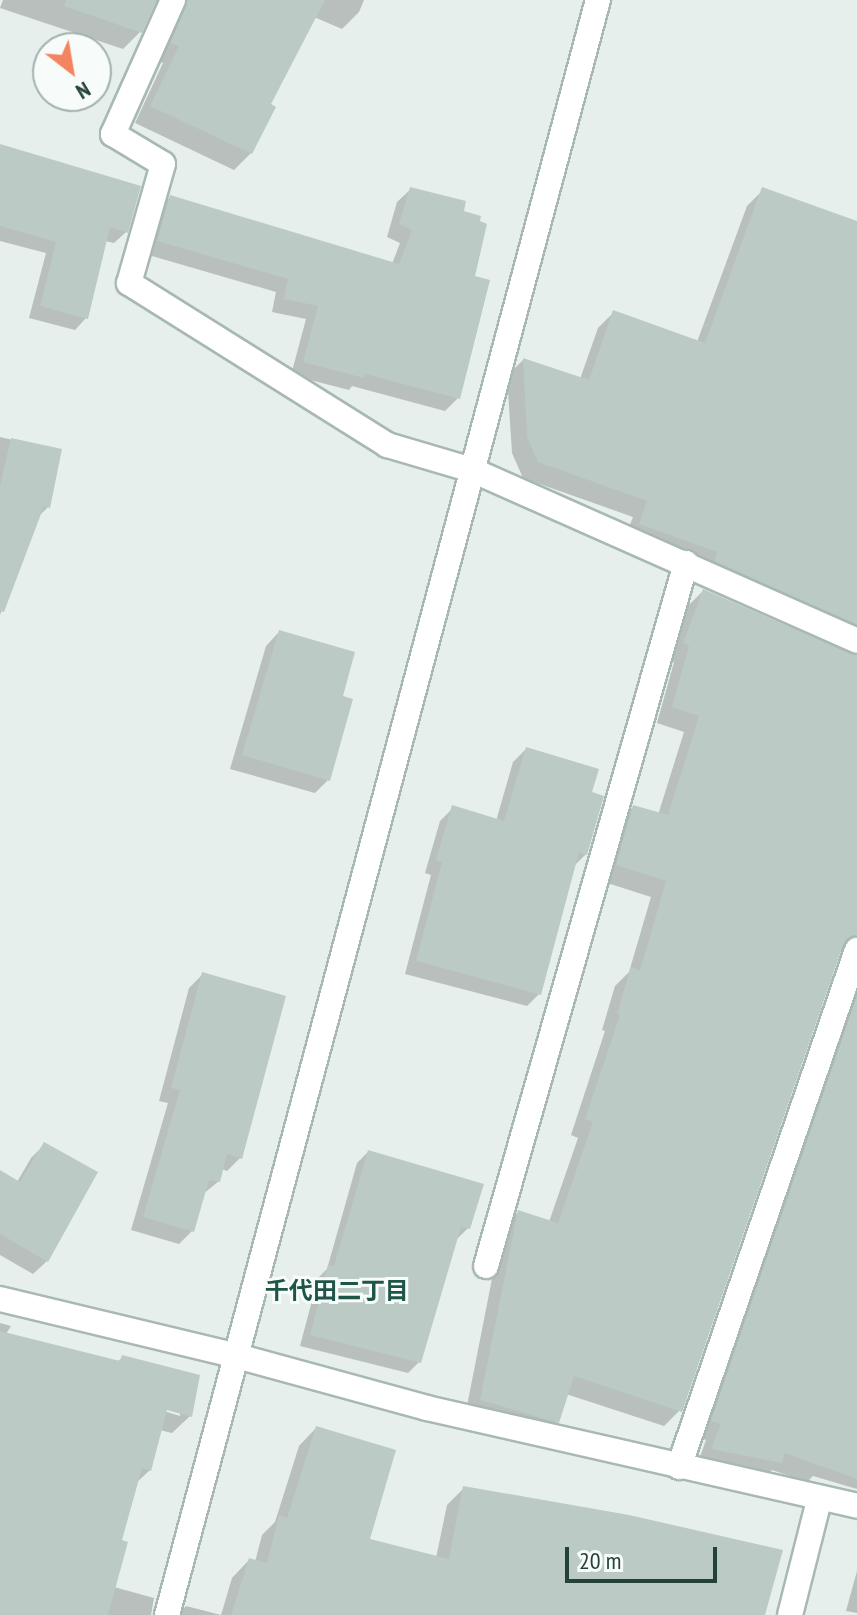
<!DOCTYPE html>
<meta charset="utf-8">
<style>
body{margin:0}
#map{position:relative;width:857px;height:1615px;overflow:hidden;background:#e6efeb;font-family:"PT Sans Narrow","Noto Sans JP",sans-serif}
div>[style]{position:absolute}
.shadow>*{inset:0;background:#0003}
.building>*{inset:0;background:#bbcac4}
.roads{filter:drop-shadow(2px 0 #a8b8b2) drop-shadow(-2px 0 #a8b8b2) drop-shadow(0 2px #a8b8b2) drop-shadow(0 -2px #a8b8b2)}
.minor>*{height:24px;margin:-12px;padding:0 12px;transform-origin:12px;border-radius:12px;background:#fff}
span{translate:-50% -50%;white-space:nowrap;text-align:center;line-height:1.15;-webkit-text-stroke:6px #f7fbf9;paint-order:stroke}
.neighbourhood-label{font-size:24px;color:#1f5548;font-weight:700}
.north{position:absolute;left:32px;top:32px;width:80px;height:80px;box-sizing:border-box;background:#f7fbf9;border:2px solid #a3b1ad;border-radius:50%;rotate:149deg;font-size:22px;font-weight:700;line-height:32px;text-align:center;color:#24423a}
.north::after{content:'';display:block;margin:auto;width:28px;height:36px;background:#f4845f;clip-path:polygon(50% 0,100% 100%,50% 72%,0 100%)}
.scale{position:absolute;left:565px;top:1547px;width:152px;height:36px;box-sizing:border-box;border:4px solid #24423a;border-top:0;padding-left:10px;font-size:24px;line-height:28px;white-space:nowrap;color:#24423a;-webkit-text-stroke:6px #f7fbf9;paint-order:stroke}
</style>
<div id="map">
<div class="shadow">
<i style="clip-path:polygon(3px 0,364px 0,359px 12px,342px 29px,314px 17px,268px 105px,251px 153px,234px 170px,135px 123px,163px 63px,154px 60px,162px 3px,154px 4px,140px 32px,123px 49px,0 8px)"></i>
<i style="clip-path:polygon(0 160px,126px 232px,114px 243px,105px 241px,86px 318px,75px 330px,29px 318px,46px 253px,0 241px)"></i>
<i style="clip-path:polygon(411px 189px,461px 212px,473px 278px,458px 398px,445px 411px,352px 386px,349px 390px,291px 375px,306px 319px,272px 312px,276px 292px,145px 254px,157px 210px,170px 197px,392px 264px,400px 243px,387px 237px,397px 202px)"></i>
<i style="clip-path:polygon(763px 190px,857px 224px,857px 656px,847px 643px,624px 540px,633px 517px,523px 478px,512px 453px,507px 376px,523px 360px,580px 379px,598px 328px,614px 312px,697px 342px,747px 206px)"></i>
<i style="clip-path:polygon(0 437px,60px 451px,48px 507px,37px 518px,0 615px)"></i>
<i style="clip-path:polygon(703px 591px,857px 656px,857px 1489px,813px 1476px,807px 1482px,772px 1470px,764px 1478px,697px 1465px,706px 1440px,696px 1437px,844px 951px,838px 952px,680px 1410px,664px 1426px,566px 1394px,557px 1422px,541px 1438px,465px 1416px,502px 1228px,518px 1212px,549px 1222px,578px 1138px,571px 1135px,605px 1031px,602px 1030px,615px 986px,629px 972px,651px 897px,601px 881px,617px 823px,633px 807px,658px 815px,684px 732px,657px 723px,674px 662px,668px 659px,687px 607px)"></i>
<i style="clip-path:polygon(279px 632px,340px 698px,328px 780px,315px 793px,230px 769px,266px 646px)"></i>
<i style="clip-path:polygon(526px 749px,590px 794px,586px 854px,573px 867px,540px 993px,527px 1006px,405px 974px,431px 875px,425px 873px,440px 821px,453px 808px,496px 821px,513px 762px)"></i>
<i style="clip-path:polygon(203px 974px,240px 1158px,227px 1171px,222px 1169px,219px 1181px,203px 1194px,192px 1231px,179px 1244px,131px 1230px,168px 1103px,159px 1101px,189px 988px)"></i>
<i style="clip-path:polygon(44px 1145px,47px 1261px,33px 1274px,0 1255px,0 1173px,17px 1182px,31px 1158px)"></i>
<i style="clip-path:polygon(368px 1152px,468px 1228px,457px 1239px,419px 1362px,408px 1373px,300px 1346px,318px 1278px,327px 1269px,357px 1163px)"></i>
<i style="clip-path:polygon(evenodd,0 1323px,11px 1326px,6px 1334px,117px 1362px,123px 1357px,190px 1416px,172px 1433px,160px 1430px,150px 1470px,135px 1484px,120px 1541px,114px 1587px,154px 1598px,151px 1615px,0 1615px,0 1323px,158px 1406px,180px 1412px,180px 1416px,157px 1409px,158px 1406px)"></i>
<i style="clip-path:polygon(316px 1428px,368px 1540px,436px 1558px,447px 1505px,464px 1488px,763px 1615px,177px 1615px,186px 1606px,221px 1615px,232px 1578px,249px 1560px,255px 1562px,262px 1535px,275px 1522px,299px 1446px)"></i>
<i style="clip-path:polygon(857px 1571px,857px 1613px,846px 1611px)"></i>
</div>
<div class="building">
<i style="clip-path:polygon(66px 0,157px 0,142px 33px,64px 6px)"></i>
<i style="clip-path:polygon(188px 0,325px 0,271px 104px,276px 107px,252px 154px,150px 106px,179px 46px,170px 43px)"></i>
<i style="clip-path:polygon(0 144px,141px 186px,128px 233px,110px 227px,88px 319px,40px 306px,56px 242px,0 226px)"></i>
<i style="clip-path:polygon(410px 187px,466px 201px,464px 211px,481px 216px,480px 221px,487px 224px,475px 276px,490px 280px,460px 399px,365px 374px,364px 378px,303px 362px,318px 306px,284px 299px,288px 279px,157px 241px,170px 195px,399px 264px,412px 230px,399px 224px)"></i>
<i style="clip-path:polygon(762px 187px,857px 221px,857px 625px,714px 561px,717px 552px,639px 524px,647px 501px,538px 462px,527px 437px,523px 358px,589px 380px,613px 310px,705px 343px)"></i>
<i style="clip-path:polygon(11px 438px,62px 449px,50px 508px,44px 506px,4px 612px,0 611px,0 486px)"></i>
<i style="clip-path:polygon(703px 589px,857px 656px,857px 935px,848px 938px,843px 945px,682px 1412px,574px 1376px,559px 1423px,480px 1400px,518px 1210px,558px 1223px,593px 1122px,585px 1119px,620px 1015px,617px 1014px,631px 967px,640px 971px,666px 881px,616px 865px,633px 805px,668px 815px,699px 716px,672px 707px,689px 646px,683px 643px)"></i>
<i style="clip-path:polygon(279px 630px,355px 652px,343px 696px,353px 699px,330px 781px,242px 755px)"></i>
<i style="clip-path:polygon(526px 747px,599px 769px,592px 792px,604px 796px,587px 855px,579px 852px,541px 995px,416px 961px,442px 862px,436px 860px,452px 805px,504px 821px)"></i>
<i style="clip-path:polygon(202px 972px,286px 996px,242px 1159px,227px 1154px,220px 1182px,209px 1180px,194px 1232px,143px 1217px,180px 1090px,171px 1088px)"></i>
<i style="clip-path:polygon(857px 996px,857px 1479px,785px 1453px,782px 1463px,711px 1449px,721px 1424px,711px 1421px)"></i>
<i style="clip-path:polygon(44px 1142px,98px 1172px,48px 1262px,0 1234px,0 1170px,20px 1182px)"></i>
<i style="clip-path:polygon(368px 1150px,484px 1184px,470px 1229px,461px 1227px,421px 1363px,310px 1335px,328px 1265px,334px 1266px)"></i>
<i style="clip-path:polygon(0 1331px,120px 1361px,122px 1355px,200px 1375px,192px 1417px,167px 1410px,151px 1471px,142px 1468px,122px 1540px,128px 1542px,108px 1615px,0 1615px)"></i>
<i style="clip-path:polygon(316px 1426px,396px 1450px,370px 1539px,449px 1559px,463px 1486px,629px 1515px,783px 1550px,765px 1615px,231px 1615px,249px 1558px,267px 1563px,279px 1515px,287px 1518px)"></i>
</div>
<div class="roads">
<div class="minor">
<i style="left:173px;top:0;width:147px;rotate:114.1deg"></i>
<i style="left:113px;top:134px;width:58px;rotate:31deg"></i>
<i style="left:163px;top:164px;width:124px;rotate:105.9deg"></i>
<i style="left:129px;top:283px;width:305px;rotate:32.1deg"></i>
<i style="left:387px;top:445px;width:89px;rotate:16.4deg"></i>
<i style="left:472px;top:470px;width:421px;rotate:23.9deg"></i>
<i style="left:486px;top:1266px;width:731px;rotate:-74.12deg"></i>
<i style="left:0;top:1299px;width:244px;rotate:13.5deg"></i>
<i style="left:237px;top:1356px;width:197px;rotate:15.3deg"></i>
<i style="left:427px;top:1408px;width:441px;rotate:12.8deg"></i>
<i style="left:679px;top:1467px;width:547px;rotate:-71deg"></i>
<i style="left:167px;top:1615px;width:1672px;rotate:-75.06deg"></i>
<i style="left:790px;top:1615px;width:119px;rotate:-75.8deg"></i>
</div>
</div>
<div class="neighbourhood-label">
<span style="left:337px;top:1291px">千代田二丁目</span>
</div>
<div class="north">N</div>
<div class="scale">20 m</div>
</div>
